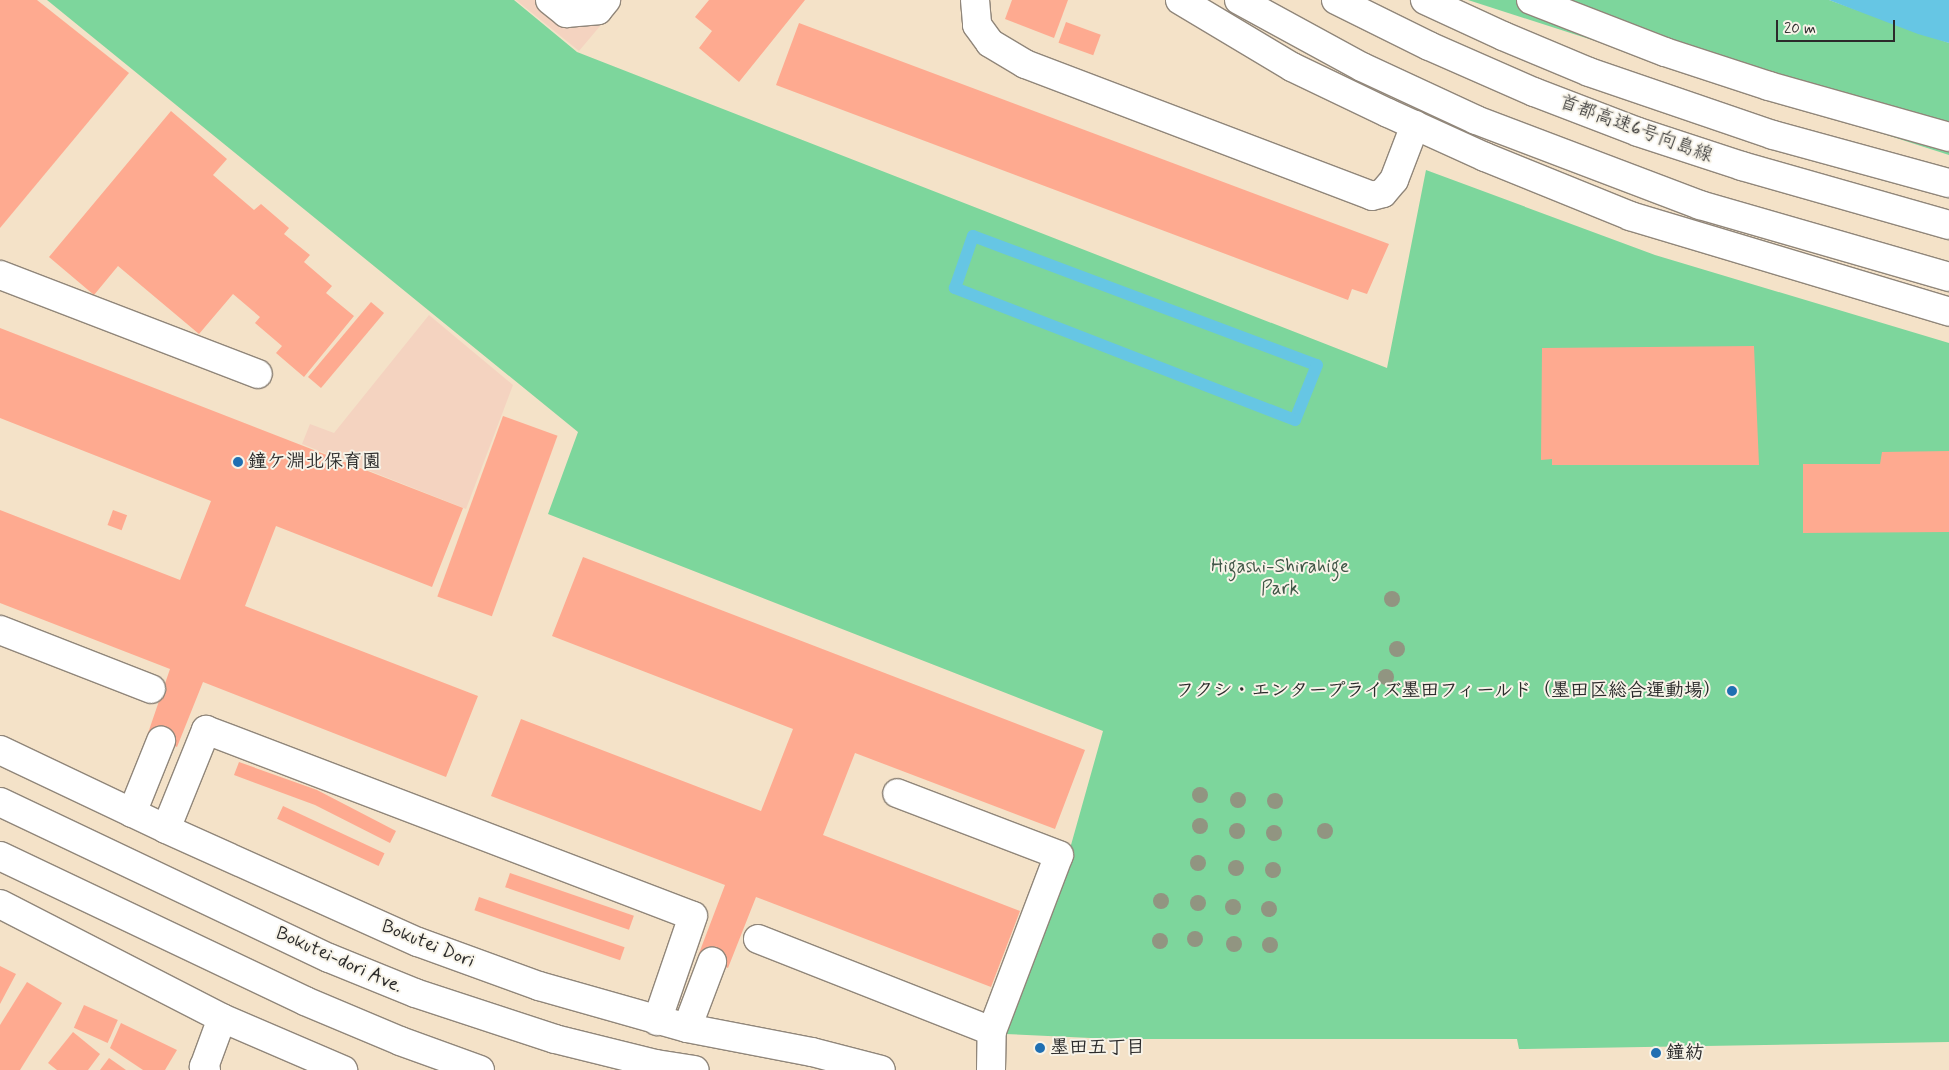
<!DOCTYPE html>
<meta charset="utf-8">
<style>
body{margin:0}
#map{position:relative;width:1949px;height:1070px;overflow:hidden;background:#f4e2c8;font-family:Mynerve,"Klee One",sans-serif}
div>[style]{position:absolute}
.built>*{inset:0;background:#f4d3c0}
.green>*{inset:0;background:#7dd69c}
.water>*{inset:0;background:#66c6e4}
.stream>*{height:12px;margin:-6px;padding:0 6px;transform-origin:6px;border-radius:6px;background:#66c6e4}
.building>*{inset:0;background:#feaa90;transform-origin:0 0}
.roads{filter:drop-shadow(1px 0 #90867a) drop-shadow(-1px 0 #90867a) drop-shadow(0 1px #90867a) drop-shadow(0 -1px #90867a)}
.minor>*{height:28px;margin:-14px;padding:0 14px;transform-origin:14px;border-radius:14px;background:#fff}
.major>*{height:28px;margin:-14px;padding:0 14px;transform-origin:14px;border-radius:14px;background:#fff}
.highway>*{height:28px;margin:-14px;padding:0 14px;transform-origin:14px;border-radius:14px;background:#fff}
.trees>*{width:16px;height:16px;margin:-8px;border-radius:50%;background:#919581}
.dots>*{width:14px;height:14px;translate:-50% -50%;box-sizing:border-box;border:2px solid #f7f3e8;border-radius:50%}
span{translate:-50% -50%;white-space:nowrap;text-align:center;line-height:1.15;-webkit-text-stroke:4px #f7f3e8;paint-order:stroke}
.street-label{font-size:19px;color:#2b2b2b}
.poi-label{font-size:19px;color:#2b2b2b;font-weight:700}
.left{translate:0 -50%;text-align:left}
.right{translate:-100% -50%;text-align:right}
.park-label{font-size:19px;color:#405647}
.scale{position:absolute;left:1776px;top:20px;width:119px;height:22px;box-sizing:border-box;border:2px solid #2b2b2b;border-top:0;padding-left:6px;font-size:15px;line-height:18px;white-space:nowrap;color:#2b2b2b;-webkit-text-stroke:4px #f7f3e8;paint-order:stroke}
</style>
<div id="map">
<div class="built">
<i style="clip-path:polygon(516px 0,622px 0,579px 51px)"></i>
<i style="clip-path:polygon(429px 315px,513px 385px,466px 509px,302px 444px,310px 424px,334px 433px)"></i>
</div>
<div class="green">
<i style="clip-path:polygon(47px 0,514px 0,577px 52px,1387px 368px,1426px 170px,1655px 255px,1949px 343px,1949px 1042px,1519px 1049px,1517px 1039px,1112px 1039px,1005px 1034px,1055px 902px,1103px 731px,548px 514px,578px 432px)"></i>
<i style="clip-path:polygon(1468px 0,1829px 0,1949px 43px,1949px 155px)"></i>
</div>
<div class="water">
<i style="clip-path:polygon(1829px 0,1949px 0,1949px 43px,1918px 34px)"></i>
</div>
<div class="stream">
<i style="left:973px;top:236px;width:367px;rotate:20.6deg"></i>
<i style="left:1317px;top:365px;width:59px;rotate:111.8deg"></i>
<i style="left:1295px;top:420px;width:365px;rotate:-158.8deg"></i>
<i style="left:955px;top:288px;width:55px;rotate:-70.9deg"></i>
</div>
<div class="building">
<i style="clip-path:polygon(0 0,37px 0,129px 73px,0 228px)"></i>
<i style="clip-path:polygon(709px 0,805px 0,739px 82px,699px 48px,712px 31px,695px 17px)"></i>
<i style="clip-path:polygon(1012px 0,1068px 0,1054px 38px,1005px 19px)"></i>
<i style="left:1066px;top:22px;width:37px;height:22px;rotate:20deg"></i>
<i style="clip-path:polygon(799px 23px,1389px 244px,1367px 294px,1352px 289px,1348px 300px,776px 85px)"></i>
<i style="clip-path:polygon(171px 111px,227px 159px,213px 175px,254px 210px,261px 204px,289px 228px,284px 234px,310px 255px,304px 262px,332px 286px,326px 293px,354px 316px,304px 377px,276px 353px,282px 346px,255px 323px,260px 317px,233px 294px,199px 334px,118px 266px,94px 295px,49px 257px)"></i>
<i style="left:371px;top:302px;width:17px;height:98px;rotate:40deg"></i>
<i style="clip-path:polygon(0 328px,463px 508px,432px 587px,276px 526px,245px 606px,478px 696px,446px 777px,203px 682px,177px 747px,147px 736px,170px 669px,0 603px,0 510px,180px 580px,211px 501px,0 418px)"></i>
<i style="clip-path:polygon(1754px 346px,1759px 465px,1552px 465px,1552px 459px,1541px 460px,1542px 348px)"></i>
<i style="left:503px;top:416px;width:58px;height:192px;rotate:20deg"></i>
<i style="clip-path:polygon(1949px 451px,1949px 532px,1803px 533px,1803px 464px,1880px 464px,1882px 452px)"></i>
<i style="left:113px;top:510px;width:15px;height:16px;rotate:20deg"></i>
<i style="clip-path:polygon(583px 557px,1085px 750px,1055px 829px,855px 753px,823px 835px,1020px 911px,991px 987px,756px 897px,728px 968px,698px 956px,725px 885px,491px 796px,521px 719px,761px 811px,793px 729px,552px 636px)"></i>
<i style="clip-path:polygon(239px 762px,317px 790px,396px 831px,390px 843px,315px 805px,234px 775px)"></i>
<i style="left:283px;top:806px;width:112px;height:14px;rotate:25deg"></i>
<i style="left:510px;top:873px;width:131px;height:15px;rotate:19deg"></i>
<i style="left:479px;top:897px;width:154px;height:14px;rotate:19deg"></i>
<i style="clip-path:polygon(0 966px,16px 974px,0 1004px)"></i>
<i style="clip-path:polygon(27px 982px,62px 1003px,20px 1070px,0 1070px,0 1025px)"></i>
<i style="left:84px;top:1005px;width:37px;height:25px;rotate:24deg"></i>
<i style="clip-path:polygon(121px 1023px,177px 1050px,165px 1070px,143px 1070px,110px 1048px)"></i>
<i style="clip-path:polygon(73px 1032px,100px 1054px,88px 1070px,57px 1070px,48px 1063px)"></i>
<i style="clip-path:polygon(109px 1058px,126px 1070px,100px 1070px)"></i>
</div>
<div class="roads">
<div class="minor">
<i style="left:550px;top:0;width:21px;rotate:39deg"></i>
<i style="left:566px;top:13px;width:32px;rotate:-5deg"></i>
<i style="left:598px;top:10px;width:13px;rotate:-51deg"></i>
<i style="left:975px;top:0;width:25px;rotate:85deg"></i>
<i style="left:977px;top:25px;width:22px;rotate:54deg"></i>
<i style="left:990px;top:43px;width:41px;rotate:31deg"></i>
<i style="left:1025px;top:64px;width:371px;rotate:20.8deg"></i>
<i style="left:1372px;top:196px;width:11px;rotate:-15deg"></i>
<i style="left:1383px;top:193px;width:17px;rotate:-50deg"></i>
<i style="left:1394px;top:180px;width:59px;rotate:-69.1deg"></i>
<i style="left:1180px;top:0;width:131px;rotate:30.9deg"></i>
<i style="left:1292px;top:67px;width:106px;rotate:25.6deg"></i>
<i style="left:1388px;top:113px;width:107px;rotate:24.4deg"></i>
<i style="left:1485px;top:157px;width:157px;rotate:22.1deg"></i>
<i style="left:1630px;top:216px;width:333px;rotate:16.7deg"></i>
<i style="left:0;top:275px;width:276px;rotate:21deg"></i>
<i style="left:0;top:630px;width:162px;rotate:21.3deg"></i>
<i style="left:132px;top:813px;width:78px;rotate:-68.1deg"></i>
<i style="left:166px;top:829px;width:107px;rotate:-68deg"></i>
<i style="left:206px;top:730px;width:521px;rotate:20.9deg"></i>
<i style="left:693px;top:916px;width:111px;rotate:108.9deg"></i>
<i style="left:758px;top:939px;width:251px;rotate:21.5deg"></i>
<i style="left:992px;top:1031px;width:188px;rotate:-69.2deg"></i>
<i style="left:1059px;top:855px;width:173px;rotate:-159.1deg"></i>
<i style="left:687px;top:1028px;width:71px;rotate:-69.3deg"></i>
<i style="left:206px;top:1070px;width:4px;rotate:-124deg"></i>
<i style="left:204px;top:1067px;width:52px;rotate:-69.8deg"></i>
<i style="left:991px;top:1070px;width:39px;rotate:-89deg"></i>
</div>
<div class="major">
<i style="left:0;top:750px;width:184px;rotate:25.4deg"></i>
<i style="left:166px;top:829px;width:276px;rotate:24.2deg"></i>
<i style="left:418px;top:942px;width:129px;rotate:20deg"></i>
<i style="left:539px;top:986px;width:154px;rotate:15.8deg"></i>
<i style="left:687px;top:1028px;width:127px;rotate:10.9deg"></i>
<i style="left:812px;top:1052px;width:71px;rotate:14.6deg"></i>
<i style="left:0;top:802px;width:364px;rotate:25.4deg"></i>
<i style="left:329px;top:958px;width:93px;rotate:22.1deg"></i>
<i style="left:415px;top:993px;width:147px;rotate:18.2deg"></i>
<i style="left:555px;top:1039px;width:104px;rotate:13.9deg"></i>
<i style="left:656px;top:1064px;width:39px;rotate:9deg"></i>
<i style="left:0;top:856px;width:338px;rotate:25.4deg"></i>
<i style="left:305px;top:1001px;width:103px;rotate:22.8deg"></i>
<i style="left:400px;top:1041px;width:85px;rotate:19.9deg"></i>
<i style="left:0;top:904px;width:250px;rotate:27.2deg"></i>
<i style="left:222px;top:1018px;width:132px;rotate:23.3deg"></i>
</div>
<div class="highway">
<i style="left:1239px;top:0;width:140px;rotate:28.6deg"></i>
<i style="left:1362px;top:67px;width:126px;rotate:24.9deg"></i>
<i style="left:1476px;top:120px;width:240px;rotate:20.8deg"></i>
<i style="left:1700px;top:205px;width:259px;rotate:16.1deg"></i>
<i style="left:1336px;top:0;width:104px;rotate:26.3deg"></i>
<i style="left:1429px;top:46px;width:115px;rotate:23.7deg"></i>
<i style="left:1534px;top:92px;width:111px;rotate:21deg"></i>
<i style="left:1638px;top:132px;width:109px;rotate:18.1deg"></i>
<i style="left:1742px;top:166px;width:215px;rotate:15.9deg"></i>
<i style="left:1425px;top:0;width:86px;rotate:24.8deg"></i>
<i style="left:1503px;top:36px;width:93px;rotate:22.7deg"></i>
<i style="left:1589px;top:72px;width:194px;rotate:18.9deg"></i>
<i style="left:1773px;top:135px;width:182px;rotate:15.3deg"></i>
<i style="left:1531px;top:0;width:144px;rotate:21.2deg"></i>
<i style="left:1665px;top:52px;width:109px;rotate:18.1deg"></i>
<i style="left:1769px;top:86px;width:187px;rotate:15.8deg"></i>
</div>
</div>
<div class="trees">
<i style="left:1392px;top:599px"></i>
<i style="left:1397px;top:649px"></i>
<i style="left:1386px;top:677px"></i>
<i style="left:1200px;top:795px"></i>
<i style="left:1238px;top:800px"></i>
<i style="left:1275px;top:801px"></i>
<i style="left:1200px;top:826px"></i>
<i style="left:1237px;top:831px"></i>
<i style="left:1325px;top:831px"></i>
<i style="left:1274px;top:833px"></i>
<i style="left:1198px;top:863px"></i>
<i style="left:1236px;top:868px"></i>
<i style="left:1273px;top:870px"></i>
<i style="left:1161px;top:901px"></i>
<i style="left:1198px;top:903px"></i>
<i style="left:1233px;top:907px"></i>
<i style="left:1269px;top:909px"></i>
<i style="left:1195px;top:939px"></i>
<i style="left:1160px;top:941px"></i>
<i style="left:1234px;top:944px"></i>
<i style="left:1270px;top:945px"></i>
</div>
<div class="dots">
<i style="left:238px;top:462px;background:#1f6fb2"></i>
<i style="left:1732px;top:691px;background:#1f6fb2"></i>
<i style="left:1040px;top:1048px;background:#1f6fb2"></i>
<i style="left:1656px;top:1053px;background:#1f6fb2"></i>
</div>
<div class="street-label">
<span style="left:1636px;top:129px;rotate:20deg">首都高速6号向島線</span>
<span style="left:428px;top:944px;rotate:22deg">Bokutei Dori</span>
<span style="left:339px;top:960px;rotate:24deg">Bokutei-dori Ave.</span>
</div>
<div class="poi-label">
<span class="left" style="left:248px;top:462px">鐘ケ淵北保育園</span>
<span class="right" style="left:1722px;top:691px">フクシ・エンタープライズ墨田フィールド（墨田区総合運動場）</span>
<span class="left" style="left:1050px;top:1048px">墨田五丁目</span>
<span class="left" style="left:1666px;top:1053px">鐘紡</span>
</div>
<div class="park-label">
<span style="left:1280px;top:578px">Higashi-Shirahige<br>Park</span>
</div>
<div class="scale">20 m</div>
</div>
